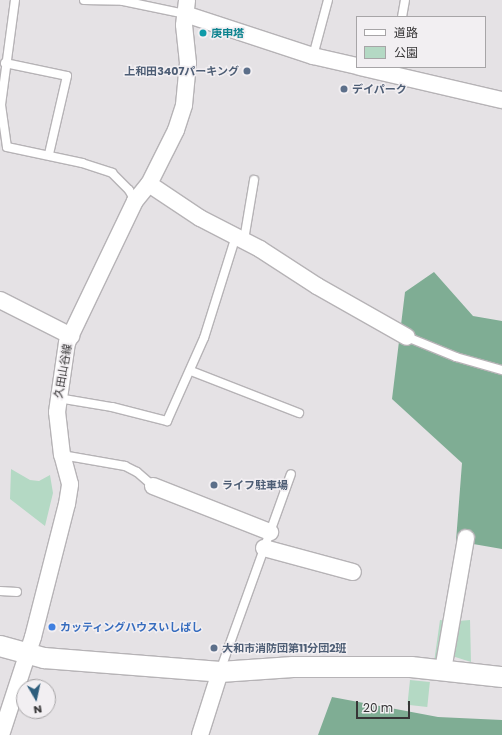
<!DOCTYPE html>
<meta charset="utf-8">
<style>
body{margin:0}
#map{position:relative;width:502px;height:735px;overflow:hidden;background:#e5e2e5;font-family:Poppins,"Noto Sans JP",sans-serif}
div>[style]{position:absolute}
.green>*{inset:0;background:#b4d9c4;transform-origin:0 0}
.forest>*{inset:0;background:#7fad94}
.roads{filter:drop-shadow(1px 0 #b6b3b6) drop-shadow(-1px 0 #b6b3b6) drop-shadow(0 1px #b6b3b6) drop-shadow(0 -1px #b6b3b6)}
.service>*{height:8px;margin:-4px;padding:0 4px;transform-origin:4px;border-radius:4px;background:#fff}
.minor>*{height:16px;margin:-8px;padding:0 8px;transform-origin:8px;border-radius:8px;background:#fff}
.tertiary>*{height:20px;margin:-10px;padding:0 10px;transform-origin:10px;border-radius:10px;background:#fff}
.dots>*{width:11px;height:11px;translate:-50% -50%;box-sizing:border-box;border:2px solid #f2eff2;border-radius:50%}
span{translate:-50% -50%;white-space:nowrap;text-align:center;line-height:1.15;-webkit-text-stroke:3px #f2eff2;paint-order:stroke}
.culture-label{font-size:11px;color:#0d838f;font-weight:700}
.left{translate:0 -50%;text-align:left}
.service-label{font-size:11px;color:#4e5e75;font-weight:700}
.right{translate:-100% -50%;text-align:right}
.street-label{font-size:11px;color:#373637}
.shop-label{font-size:11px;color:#366cbe;font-weight:700}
.legend{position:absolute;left:356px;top:16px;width:130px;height:52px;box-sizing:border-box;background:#f2eff2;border:1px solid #a7a5a7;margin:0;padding:5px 7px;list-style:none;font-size:12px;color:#373637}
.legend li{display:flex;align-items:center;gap:8px;height:20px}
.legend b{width:20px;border:1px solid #a7a5a7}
.north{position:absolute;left:16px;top:679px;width:40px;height:40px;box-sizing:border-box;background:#f2eff2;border:1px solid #a7a5a7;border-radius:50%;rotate:171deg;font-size:11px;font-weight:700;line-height:16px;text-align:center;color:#373637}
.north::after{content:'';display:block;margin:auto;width:14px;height:18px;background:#2e5e7d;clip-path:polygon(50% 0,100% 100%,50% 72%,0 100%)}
.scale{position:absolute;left:356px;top:701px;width:54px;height:18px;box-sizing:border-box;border:2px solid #373637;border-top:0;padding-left:5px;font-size:12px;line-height:14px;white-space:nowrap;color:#373637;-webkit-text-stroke:3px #f2eff2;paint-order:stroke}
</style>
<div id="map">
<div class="green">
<i style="clip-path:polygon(11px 469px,30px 480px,39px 481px,50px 475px,53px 493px,45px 526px,10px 499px)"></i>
<i style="left:440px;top:620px;width:7px;height:41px;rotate:8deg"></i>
<i style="clip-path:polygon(470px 620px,471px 662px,449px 655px,458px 621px)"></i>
<i style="left:410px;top:680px;width:20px;height:25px;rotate:6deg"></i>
</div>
<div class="forest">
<i style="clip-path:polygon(434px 272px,473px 316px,502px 321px,502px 549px,456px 541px,462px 463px,392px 399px,405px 292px)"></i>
<i style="clip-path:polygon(332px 697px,438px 717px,502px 720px,502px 735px,318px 735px)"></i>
</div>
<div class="roads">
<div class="service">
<i style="left:15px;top:0;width:106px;rotate:97.6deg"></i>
<i style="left:1px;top:105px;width:42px;rotate:81.9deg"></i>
<i style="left:7px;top:147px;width:77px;rotate:12deg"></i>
<i style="left:82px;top:163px;width:32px;rotate:18deg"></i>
<i style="left:112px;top:173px;width:24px;rotate:45deg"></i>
<i style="left:129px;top:190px;width:13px;rotate:61deg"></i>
<i style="left:84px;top:0;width:39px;rotate:1deg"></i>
<i style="left:123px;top:1px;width:63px;rotate:11.8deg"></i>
<i style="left:402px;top:17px;width:17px;rotate:-80deg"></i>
<i style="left:313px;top:56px;width:58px;rotate:-75deg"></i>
<i style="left:5px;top:63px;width:63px;rotate:11.8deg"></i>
<i style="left:67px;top:76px;width:80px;rotate:103deg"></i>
<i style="left:244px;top:240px;width:61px;rotate:-80.5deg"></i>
<i style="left:407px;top:337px;width:53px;rotate:22.2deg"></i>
<i style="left:456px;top:357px;width:48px;rotate:15.8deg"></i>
<i style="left:191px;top:371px;width:116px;rotate:21.3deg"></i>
<i style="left:58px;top:398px;width:55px;rotate:9.5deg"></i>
<i style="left:112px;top:407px;width:57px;rotate:14.3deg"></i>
<i style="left:167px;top:421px;width:91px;rotate:-66deg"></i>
<i style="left:204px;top:338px;width:107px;rotate:-72.6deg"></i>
<i style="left:62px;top:455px;width:64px;rotate:9.9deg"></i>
<i style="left:125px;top:466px;width:13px;rotate:27deg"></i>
<i style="left:137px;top:472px;width:21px;rotate:41deg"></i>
<i style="left:0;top:591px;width:17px;rotate:3deg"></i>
<i style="left:220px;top:671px;width:209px;rotate:-70.2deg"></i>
</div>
<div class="minor">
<i style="left:185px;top:14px;width:135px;rotate:18.2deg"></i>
<i style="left:313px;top:56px;width:45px;rotate:12.8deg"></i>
<i style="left:360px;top:67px;width:146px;rotate:13.1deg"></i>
<i style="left:149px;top:184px;width:61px;rotate:33.7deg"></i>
<i style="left:200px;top:218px;width:68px;rotate:27.3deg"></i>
<i style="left:260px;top:249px;width:68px;rotate:33deg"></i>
<i style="left:317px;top:286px;width:103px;rotate:29.5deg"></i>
<i style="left:0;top:300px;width:80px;rotate:26.9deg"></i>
<i style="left:153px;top:486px;width:126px;rotate:21.5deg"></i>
<i style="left:264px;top:548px;width:92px;rotate:15.1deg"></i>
<i style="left:443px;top:670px;width:134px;rotate:-80.1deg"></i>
<i style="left:1px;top:735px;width:103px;rotate:-71.9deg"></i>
<i style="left:33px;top:637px;width:137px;rotate:-75.7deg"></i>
<i style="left:67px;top:504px;width:20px;rotate:-81deg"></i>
<i style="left:70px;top:484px;width:30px;rotate:-105deg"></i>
<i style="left:62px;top:455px;width:43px;rotate:-96.6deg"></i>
<i style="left:57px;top:412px;width:70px;rotate:-81.8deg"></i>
<i style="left:67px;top:343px;width:157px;rotate:-64.4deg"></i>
<i style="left:135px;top:201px;width:22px;rotate:-51deg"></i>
<i style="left:149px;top:184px;width:60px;rotate:-63.4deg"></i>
<i style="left:176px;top:130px;width:26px;rotate:-72deg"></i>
<i style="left:184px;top:105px;width:42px;rotate:-84.6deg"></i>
<i style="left:188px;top:63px;width:38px;rotate:-96deg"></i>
<i style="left:184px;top:25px;width:25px;rotate:-83deg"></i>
<i style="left:200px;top:735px;width:66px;rotate:-72.4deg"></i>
</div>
<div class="tertiary">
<i style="left:0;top:646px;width:46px;rotate:15.3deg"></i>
<i style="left:44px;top:658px;width:177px;rotate:4.5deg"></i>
<i style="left:220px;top:672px;width:73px;rotate:-3.9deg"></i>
<i style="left:293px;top:667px;width:118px"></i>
<i style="left:411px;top:667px;width:92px;rotate:6.3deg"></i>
</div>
</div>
<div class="dots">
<i style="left:203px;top:33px;background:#0f9aa8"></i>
<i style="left:247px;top:71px;background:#5c6f8a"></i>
<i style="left:344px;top:89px;background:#5c6f8a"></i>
<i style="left:214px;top:485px;background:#5c6f8a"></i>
<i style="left:52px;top:627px;background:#3f7fe0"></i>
<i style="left:214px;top:648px;background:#5c6f8a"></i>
</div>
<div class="culture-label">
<span class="left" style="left:211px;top:33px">庚申塔</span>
</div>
<div class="service-label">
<span class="right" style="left:239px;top:71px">上和田3407パーキング</span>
<span class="left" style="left:352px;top:89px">デイパーク</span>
<span class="left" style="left:222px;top:485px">ライフ駐車場</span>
<span class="left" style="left:222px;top:648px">大和市消防団第11分団2班</span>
</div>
<div class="street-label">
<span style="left:63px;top:371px;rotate:-80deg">久田山谷線</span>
</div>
<div class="shop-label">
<span class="left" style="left:60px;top:627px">カッティングハウスいしばし</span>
</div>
<ul class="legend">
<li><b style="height:5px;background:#fff"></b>道路</li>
<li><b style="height:11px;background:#b4d9c4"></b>公園</li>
</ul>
<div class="north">N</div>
<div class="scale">20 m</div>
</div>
